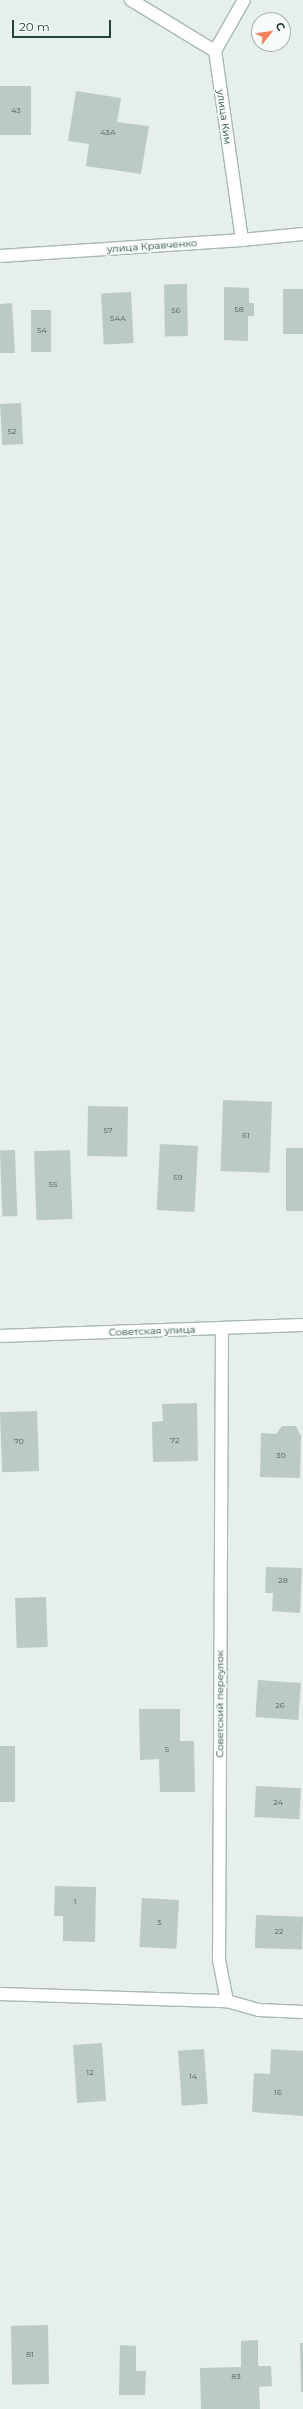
<!DOCTYPE html>
<meta charset="utf-8">
<style>
body{margin:0}
#map{position:relative;width:303px;height:2409px;overflow:hidden;background:#e6efeb;font-family:Montserrat,sans-serif}
div>[style]{position:absolute}
.building>*{inset:0;background:#bbcac4;transform-origin:0 0}
.roads{filter:drop-shadow(1px 0 #a8b8b2) drop-shadow(-1px 0 #a8b8b2) drop-shadow(0 1px #a8b8b2) drop-shadow(0 -1px #a8b8b2)}
.minor>*{height:12px;margin:-6px;padding:0 6px;transform-origin:6px;border-radius:6px;background:#fff}
span{translate:-50% -50%;white-space:nowrap;text-align:center;line-height:1.15;-webkit-text-stroke:3.5px #f7fbf9;paint-order:stroke}
.number-label{font-size:8px;color:#4a645c}
.number-label span{-webkit-text-stroke-width:0}
.street-label{font-size:10px;color:#24423a}
.north{position:absolute;left:251px;top:12px;width:40px;height:40px;box-sizing:border-box;background:#f7fbf9;border:1px solid #a3b1ad;border-radius:50%;rotate:60deg;font-size:11px;font-weight:700;line-height:16px;text-align:center;color:#24423a}
.north::after{content:'';display:block;margin:auto;width:14px;height:18px;background:#f4845f;clip-path:polygon(50% 0,100% 100%,50% 72%,0 100%)}
.scale{position:absolute;left:12px;top:20px;width:99px;height:18px;box-sizing:border-box;border:2px solid #24423a;border-top:0;padding-left:5px;font-size:12px;line-height:14px;white-space:nowrap;color:#24423a;-webkit-text-stroke:3px #f7fbf9;paint-order:stroke}
</style>
<div id="map">
<div class="building">
<i style="left:0;top:86px;width:31px;height:49px"></i>
<i style="clip-path:polygon(76px 91px,121px 98px,117px 122px,149px 126px,141px 174px,86px 166px,89px 144px,68px 141px)"></i>
<i style="left:187px;top:284px;width:52px;height:23px;rotate:89deg"></i>
<i style="clip-path:polygon(224px 287px,249px 288px,249px 303px,254px 303px,254px 316px,248px 316px,248px 341px,224px 340px)"></i>
<i style="left:303px;top:289px;width:45px;height:20px;rotate:90deg"></i>
<i style="left:131px;top:292px;width:51px;height:30px;rotate:87deg"></i>
<i style="clip-path:polygon(12px 303px,15px 353px,0 353px,0 304px)"></i>
<i style="left:31px;top:310px;width:20px;height:42px"></i>
<i style="left:21px;top:403px;width:41px;height:21px;rotate:87deg"></i>
<i style="left:223px;top:1100px;width:49px;height:71px;rotate:2deg"></i>
<i style="left:88px;top:1106px;width:40px;height:50px;rotate:1deg"></i>
<i style="left:160px;top:1144px;width:38px;height:66px;rotate:3deg"></i>
<i style="left:286px;top:1148px;width:17px;height:63px"></i>
<i style="left:15px;top:1150px;width:66px;height:15px;rotate:88deg"></i>
<i style="left:70px;top:1150px;width:69px;height:36px;rotate:88deg"></i>
<i style="clip-path:polygon(197px 1403px,198px 1461px,153px 1462px,152px 1422px,163px 1421px,162px 1404px)"></i>
<i style="left:37px;top:1411px;width:60px;height:37px;rotate:88deg"></i>
<i style="clip-path:polygon(282px 1426px,296px 1426px,301px 1436px,300px 1478px,260px 1477px,261px 1433px,276px 1434px)"></i>
<i style="clip-path:polygon(266px 1567px,302px 1568px,300px 1613px,272px 1611px,273px 1593px,265px 1593px)"></i>
<i style="left:46px;top:1597px;width:50px;height:31px;rotate:88deg"></i>
<i style="left:258px;top:1680px;width:43px;height:37px;rotate:4deg"></i>
<i style="clip-path:polygon(139px 1709px,180px 1709px,180px 1741px,194px 1741px,195px 1792px,160px 1792px,159px 1759px,140px 1760px)"></i>
<i style="left:0;top:1746px;width:15px;height:56px"></i>
<i style="left:256px;top:1786px;width:45px;height:31px;rotate:3deg"></i>
<i style="clip-path:polygon(55px 1886px,96px 1887px,95px 1942px,63px 1941px,63px 1916px,54px 1916px)"></i>
<i style="left:142px;top:1898px;width:37px;height:49px;rotate:3deg"></i>
<i style="left:256px;top:1915px;width:47px;height:33px;rotate:2deg"></i>
<i style="left:102px;top:2043px;width:58px;height:29px;rotate:86deg"></i>
<i style="left:204px;top:2049px;width:55px;height:26px;rotate:86deg"></i>
<i style="clip-path:polygon(271px 2049px,303px 2051px,303px 2116px,252px 2112px,254px 2073px,270px 2074px)"></i>
<i style="left:48px;top:2325px;width:59px;height:37px;rotate:89deg"></i>
<i style="clip-path:polygon(258px 2340px,258px 2366px,271px 2366px,272px 2386px,259px 2387px,260px 2409px,201px 2409px,200px 2368px,241px 2367px,241px 2341px)"></i>
<i style="clip-path:polygon(300px 2343px,303px 2343px,303px 2392px,301px 2392px)"></i>
<i style="clip-path:polygon(120px 2345px,136px 2346px,136px 2371px,146px 2371px,145px 2395px,119px 2395px)"></i>
</div>
<div class="roads">
<div class="minor">
<i style="left:131px;top:0;width:98px;rotate:31.3deg"></i>
<i style="left:242px;top:240px;width:191px;rotate:-98.1deg"></i>
<i style="left:215px;top:51px;width:59px;rotate:-60.4deg"></i>
<i style="left:0;top:256px;width:243px;rotate:-3.8deg"></i>
<i style="left:242px;top:240px;width:61px;rotate:-5.6deg"></i>
<i style="left:222px;top:1328px;width:632px;rotate:90.27deg"></i>
<i style="left:219px;top:1960px;width:42px;rotate:79deg"></i>
<i style="left:227px;top:2001px;width:33px;rotate:16deg"></i>
<i style="left:259px;top:2010px;width:44px;rotate:2.6deg"></i>
<i style="left:0;top:1336px;width:303px;rotate:-2.1deg"></i>
<i style="left:0;top:1994px;width:227px;rotate:1.8deg"></i>
</div>
</div>
<div class="number-label">
<span style="left:16px;top:111px">43</span>
<span style="left:108px;top:133px">43А</span>
<span style="left:239px;top:310px">58</span>
<span style="left:176px;top:311px">56</span>
<span style="left:118px;top:319px">54А</span>
<span style="left:42px;top:331px">54</span>
<span style="left:12px;top:432px">52</span>
<span style="left:108px;top:1131px">57</span>
<span style="left:246px;top:1136px">61</span>
<span style="left:178px;top:1178px">59</span>
<span style="left:53px;top:1185px">55</span>
<span style="left:175px;top:1441px">72</span>
<span style="left:19px;top:1442px">70</span>
<span style="left:281px;top:1456px">30</span>
<span style="left:283px;top:1581px">28</span>
<span style="left:280px;top:1706px">26</span>
<span style="left:167px;top:1750px">5</span>
<span style="left:278px;top:1803px">24</span>
<span style="left:75px;top:1902px">1</span>
<span style="left:159px;top:1923px">3</span>
<span style="left:279px;top:1932px">22</span>
<span style="left:90px;top:2073px">12</span>
<span style="left:193px;top:2077px">14</span>
<span style="left:278px;top:2093px">16</span>
<span style="left:30px;top:2355px">81</span>
<span style="left:236px;top:2377px">83</span>
</div>
<div class="street-label">
<span style="left:224px;top:117px;rotate:82deg">улица Ким</span>
<span style="left:152px;top:246px;rotate:-4deg">улица Кравченко</span>
<span style="left:152px;top:1331px;rotate:-2deg">Советская улица</span>
<span style="left:220px;top:1704px;rotate:-90deg">Советский переулок</span>
</div>
<div class="north">С</div>
<div class="scale">20 m</div>
</div>
